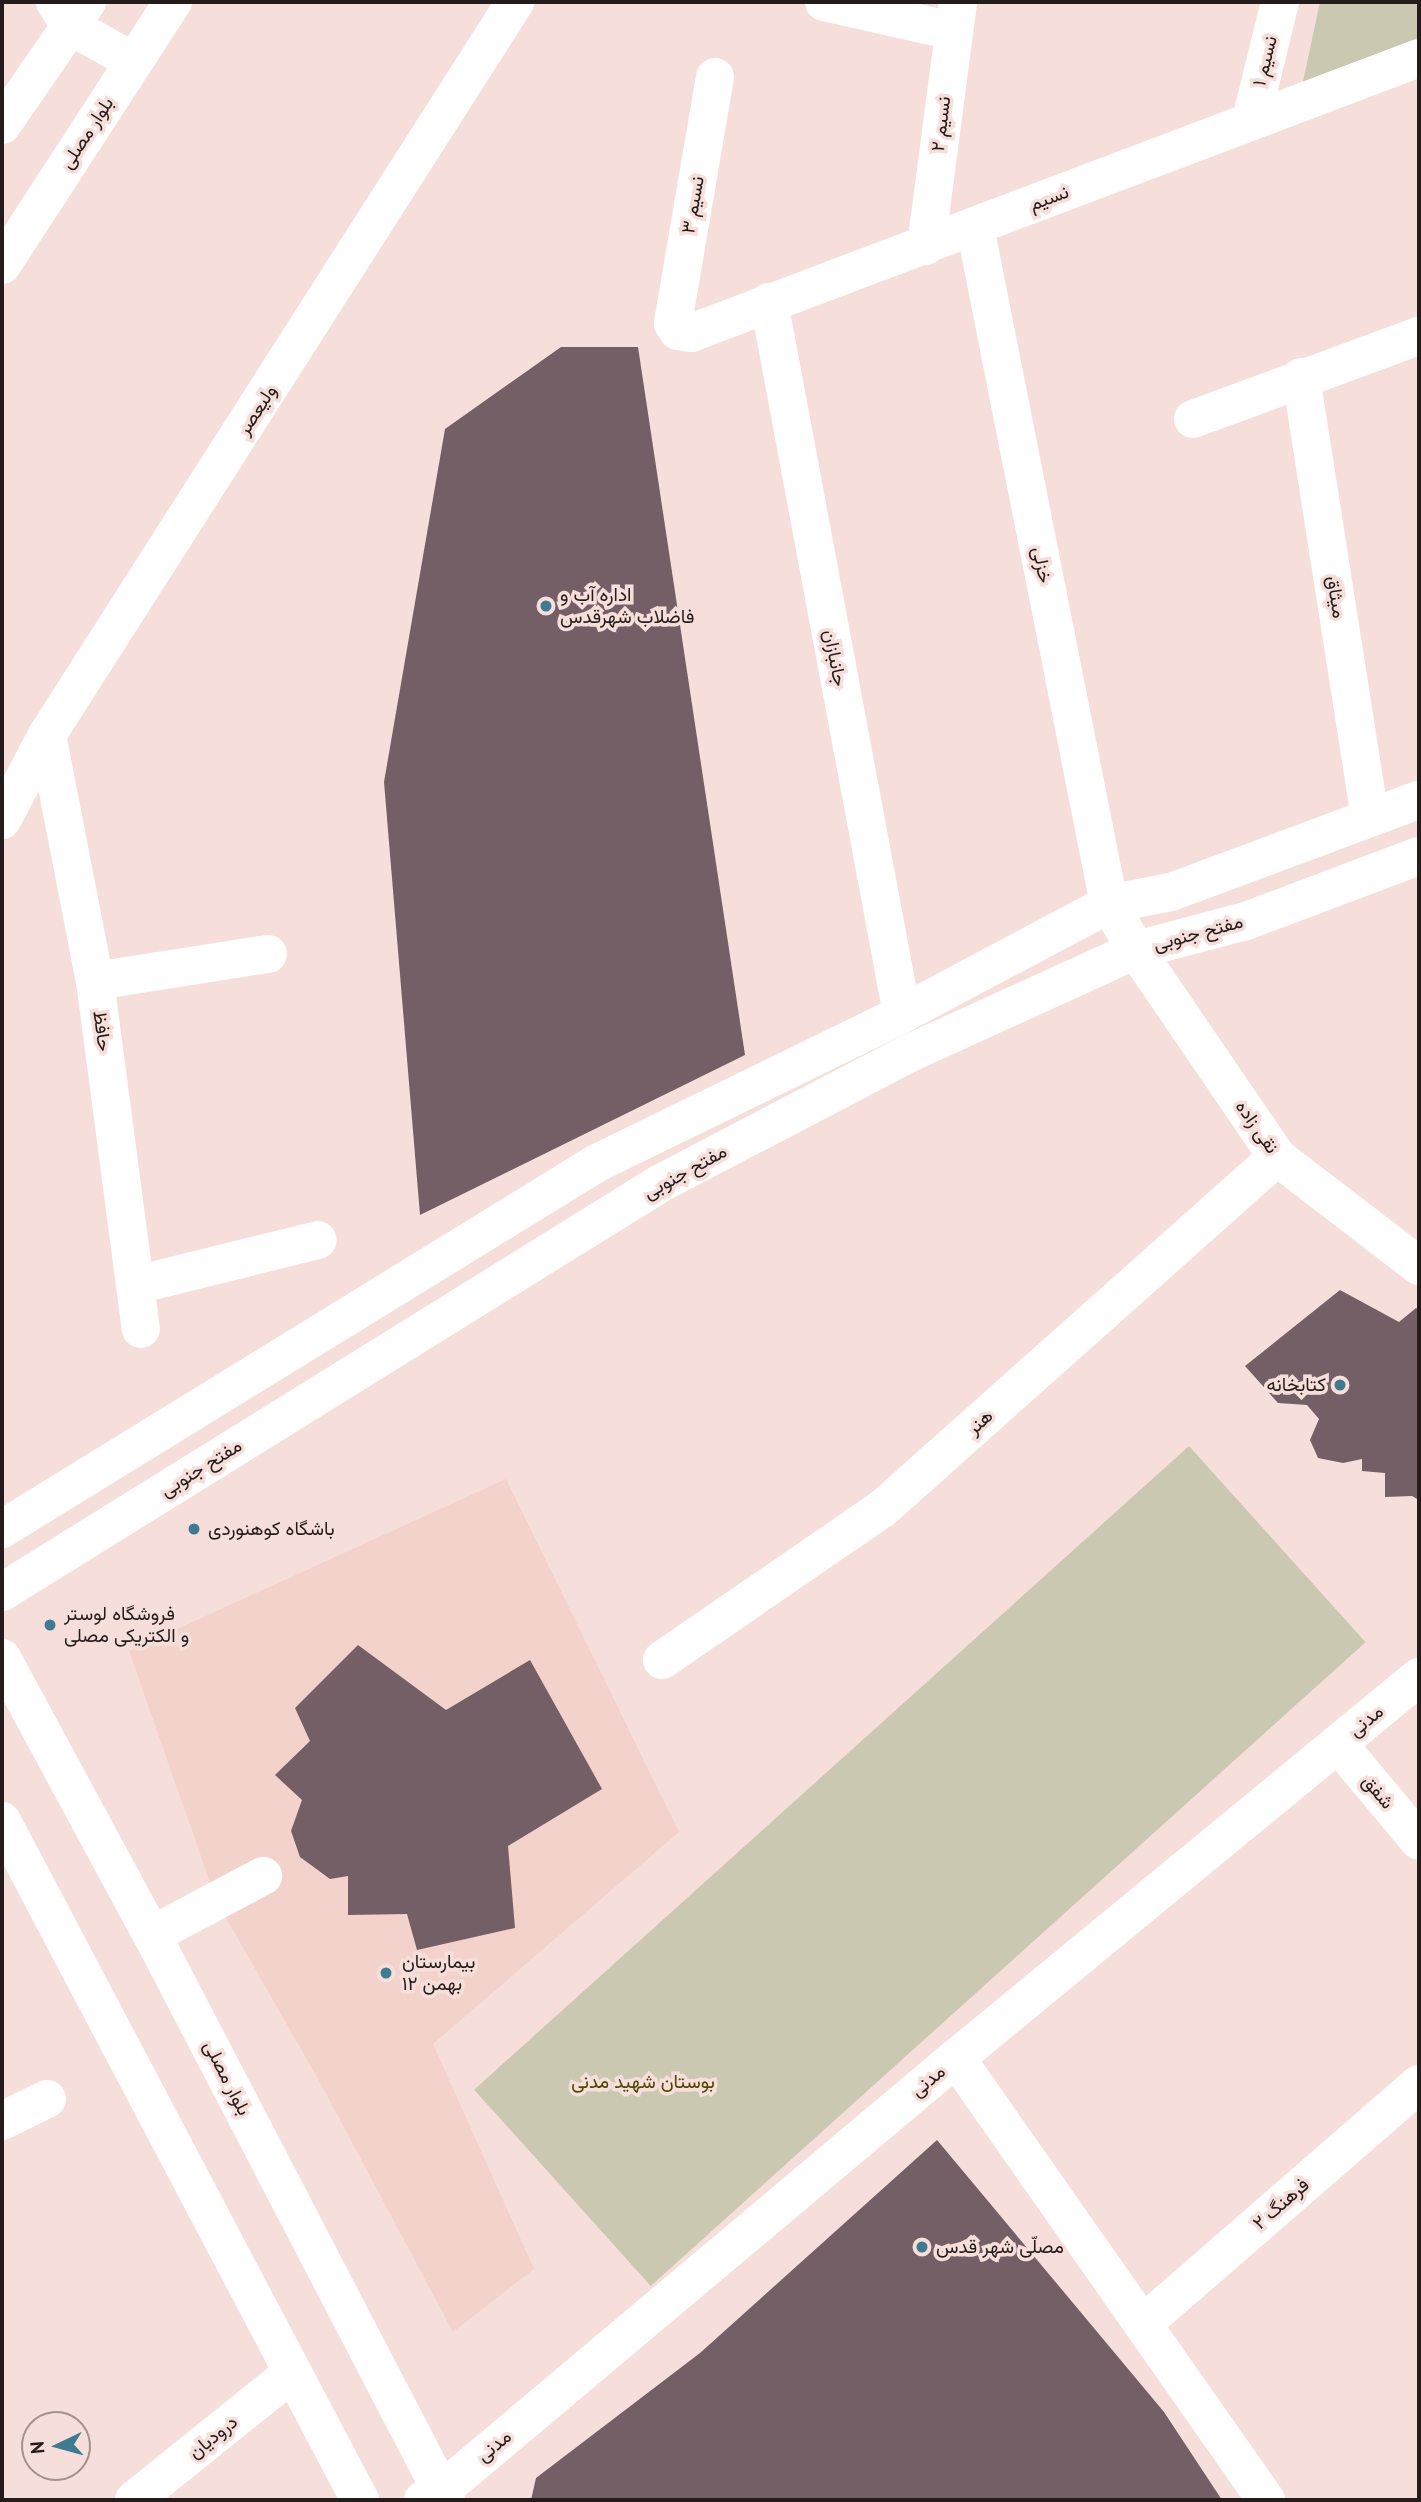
<!DOCTYPE html>
<meta charset="utf-8">
<style>
body{margin:0}
#map{position:relative;width:1421px;height:2502px;overflow:hidden;background:#f6dfda;font-family:"PT Sans",Vazirmatn,sans-serif}
div>[style]{position:absolute}
.built>*{inset:0;background:#f2d2cb}
.green>*{inset:0;background:#cbc8b1;transform-origin:0 0}
.building>*{inset:0;background:#735f65}
.minor>*{height:38px;margin:-19px;padding:0 19px;transform-origin:19px;border-radius:19px;background:#fff}
.major>*{height:38px;margin:-19px;padding:0 19px;transform-origin:19px;border-radius:19px;background:#fff}
.dots>*{width:19px;height:19px;translate:-50% -50%;box-sizing:border-box;border:4px solid #f6dfda;border-radius:50%}
span{translate:-50% -50%;white-space:nowrap;text-align:center;line-height:1.15;-webkit-text-stroke:7px #f6dfda;paint-order:stroke}
.street-label{font-size:19px;color:#241c1a}
.poi-label{font-size:19px;color:#241c1a}
.left{translate:0 -50%;text-align:left}
.right{translate:-100% -50%;text-align:right}
.park-label{font-size:19px;color:#4f4500}
.frame{position:absolute;inset:0;border:4px solid #241c1a;pointer-events:none}
.north{position:absolute;left:21px;top:2411px;width:70px;height:70px;box-sizing:border-box;background:#f6dfda;border:2px solid #a2918d;border-radius:50%;rotate:265deg;font-size:19px;font-weight:700;line-height:28px;text-align:center;color:#241c1a}
.north::after{content:'';display:block;margin:auto;width:24px;height:32px;background:#3e7a91;clip-path:polygon(50% 0,100% 100%,50% 72%,0 100%)}
</style>
<div id="map">
<div class="built">
<i style="clip-path:polygon(506px 1479px,679px 1832px,433px 2044px,534px 2269px,453px 2332px,322px 2086px,217px 1902px,129px 1651px)"></i>
</div>
<div class="green">
<i style="clip-path:polygon(1320px 2px,1419px 2px,1419px 50px,1301px 91px)"></i>
<i style="left:1189px;top:1446px;width:264px;height:962px;rotate:48deg"></i>
</div>
<div class="building">
<i style="clip-path:polygon(561px 347px,638px 347px,745px 1055px,420px 1215px,384px 782px,445px 429px)"></i>
<i style="clip-path:polygon(1340px 1290px,1399px 1322px,1416px 1308px,1419px 1310px,1419px 1500px,1412px 1496px,1385px 1497px,1385px 1473px,1362px 1471px,1362px 1459px,1343px 1463px,1318px 1458px,1310px 1440px,1319px 1419px,1307px 1405px,1278px 1403px,1245px 1366px)"></i>
<i style="clip-path:polygon(358px 1645px,446px 1710px,530px 1660px,602px 1789px,508px 1846px,515px 1928px,417px 1950px,407px 1914px,348px 1915px,348px 1876px,330px 1879px,300px 1857px,291px 1831px,302px 1800px,275px 1775px,310px 1741px,295px 1708px)"></i>
<i style="clip-path:polygon(937px 2140px,1164px 2412px,1222px 2500px,531px 2500px,536px 2478px,700px 2353px)"></i>
</div>
<div class="minor">
<i style="left:55px;top:2px;width:28px;rotate:58deg"></i>
<i style="left:824px;top:2px;width:132px;rotate:12.7deg"></i>
<i style="left:715px;top:77px;width:250px;rotate:99.7deg"></i>
<i style="left:673px;top:323px;width:9px;rotate:58deg"></i>
<i style="left:678px;top:331px;width:13px;rotate:9deg"></i>
<i style="left:691px;top:333px;width:778px;rotate:-20.69deg"></i>
<i style="left:1251px;top:120px;width:122px;rotate:-76.2deg"></i>
<i style="left:975px;top:227px;width:690px;rotate:78.8deg"></i>
<i style="left:1109px;top:904px;width:53px;rotate:59.6deg"></i>
<i style="left:1136px;top:950px;width:250px;rotate:55.7deg"></i>
<i style="left:1277px;top:1157px;width:179px;rotate:37.5deg"></i>
<i style="left:926px;top:246px;width:246px;rotate:-82.5deg"></i>
<i style="left:769px;top:302px;width:724px;rotate:79.42deg"></i>
<i style="left:1301px;top:377px;width:444px;rotate:81.1deg"></i>
<i style="left:1193px;top:419px;width:241px;rotate:-20.2deg"></i>
<i style="left:47px;top:735px;width:251px;rotate:79deg"></i>
<i style="left:95px;top:981px;width:351px;rotate:82.5deg"></i>
<i style="left:2px;top:820px;width:96px;rotate:-62.1deg"></i>
<i style="left:47px;top:735px;width:870px;rotate:-57.44deg"></i>
<i style="left:95px;top:981px;width:175px;rotate:-8.9deg"></i>
<i style="left:136px;top:1285px;width:187px;rotate:-13.9deg"></i>
<i style="left:2px;top:1529px;width:699px;rotate:-31.6deg"></i>
<i style="left:597px;top:1163px;width:339px;rotate:-26deg"></i>
<i style="left:902px;top:1014px;width:234px;rotate:-28deg"></i>
<i style="left:1109px;top:904px;width:63px;rotate:-11deg"></i>
<i style="left:1171px;top:892px;width:265px;rotate:-20.4deg"></i>
<i style="left:2px;top:1592px;width:776px;rotate:-31.83deg"></i>
<i style="left:661px;top:1183px;width:283px;rotate:-27.6deg"></i>
<i style="left:912px;top:1052px;width:246px;rotate:-24.5deg"></i>
<i style="left:1136px;top:950px;width:114px;rotate:-14.8deg"></i>
<i style="left:1246px;top:921px;width:185px;rotate:-20.6deg"></i>
<i style="left:662px;top:1660px;width:267px;rotate:-34.5deg"></i>
<i style="left:882px;top:1509px;width:529px;rotate:-41.71deg"></i>
<i style="left:1338px;top:1744px;width:126px;rotate:50.1deg"></i>
<i style="left:152px;top:1935px;width:126px;rotate:-28deg"></i>
<i style="left:956px;top:2058px;width:540px;rotate:54.96deg"></i>
<i style="left:2px;top:2121px;width:50px;rotate:-26.1deg"></i>
<i style="left:1144px;top:2323px;width:364px;rotate:-41deg"></i>
<i style="left:134px;top:2500px;width:203px;rotate:-38.8deg"></i>
<i style="left:423px;top:2500px;width:20px;rotate:-27deg"></i>
<i style="left:441px;top:2491px;width:673px;rotate:-40.06deg"></i>
<i style="left:956px;top:2058px;width:600px;rotate:-39.45deg"></i>
</div>
<div class="major">
<i style="left:70px;top:26px;width:72px;rotate:29.1deg"></i>
<i style="left:2px;top:125px;width:150px;rotate:-55.4deg"></i>
<i style="left:2px;top:265px;width:314px;rotate:-57deg"></i>
<i style="left:2px;top:1658px;width:315px;rotate:61.6deg"></i>
<i style="left:152px;top:1935px;width:637px;rotate:62.51deg"></i>
<i style="left:2px;top:1821px;width:768px;rotate:62.2deg"></i>
</div>
<div class="dots">
<i style="left:546px;top:606px;background:#3e7a91"></i>
<i style="left:1340px;top:1385px;background:#3e7a91"></i>
<i style="left:194px;top:1529px;background:#3e7a91"></i>
<i style="left:50px;top:1625px;background:#3e7a91"></i>
<i style="left:386px;top:1973px;background:#3e7a91"></i>
<i style="left:922px;top:2247px;background:#3e7a91"></i>
</div>
<div class="street-label">
<span style="left:1265px;top:61px;rotate:-76deg">نسیم ۱</span>
<span style="left:941px;top:124px;rotate:-83deg">نسیم ۲</span>
<span style="left:87px;top:133px;rotate:-57deg">بلوار مصلی</span>
<span style="left:1049px;top:198px;rotate:-21deg">نسیم</span>
<span style="left:693px;top:205px;rotate:-80deg">نسیم ۳</span>
<span style="left:257px;top:410px;rotate:-57deg">ولیعصر</span>
<span style="left:1042px;top:565px;rotate:79deg">خزلی</span>
<span style="left:1336px;top:597px;rotate:81deg">میثاق</span>
<span style="left:835px;top:658px;rotate:79deg">جانبازان</span>
<span style="left:1198px;top:933px;rotate:-15deg">مفتح جنوبی</span>
<span style="left:102px;top:1031px;rotate:82deg">حافظ</span>
<span style="left:1257px;top:1127px;rotate:55deg">نقی زاده</span>
<span style="left:685px;top:1172px;rotate:-29deg">مفتح جنوبی</span>
<span style="left:980px;top:1422px;rotate:-42deg">هنر</span>
<span style="left:201px;top:1468px;rotate:-32deg">مفتح جنوبی</span>
<span style="left:1366px;top:1721px;rotate:-40deg">مدنی</span>
<span style="left:1378px;top:1792px;rotate:50deg">شفق</span>
<span style="left:227px;top:2078px;rotate:63deg">بلوار مصلی</span>
<span style="left:928px;top:2081px;rotate:-40deg">مدنی</span>
<span style="left:1281px;top:2204px;rotate:-41deg">فرهنگ ۲</span>
<span style="left:213px;top:2437px;rotate:-39deg">درودیان</span>
<span style="left:494px;top:2446px;rotate:-40deg">مدنی</span>
</div>
<div class="poi-label">
<span class="left" style="left:560px;top:606px">اداره آب و<br>فاضلاب شهرقدس</span>
<span class="right" style="left:1326px;top:1385px">کتابخانه</span>
<span class="left" style="left:208px;top:1529px">باشگاه کوهنوردی</span>
<span class="left" style="left:64px;top:1625px">فروشگاه لوستر<br>و الکتریکی مصلی</span>
<span class="left" style="left:402px;top:1973px">بیمارستان<br>۱۲ بهمن</span>
<span class="left" style="left:936px;top:2247px">مصلّی شهر قدس</span>
</div>
<div class="park-label">
<span style="left:643px;top:2082px">بوستان شهید مدنی</span>
</div>
<div class="frame"></div>
<div class="north">N</div>
</div>
